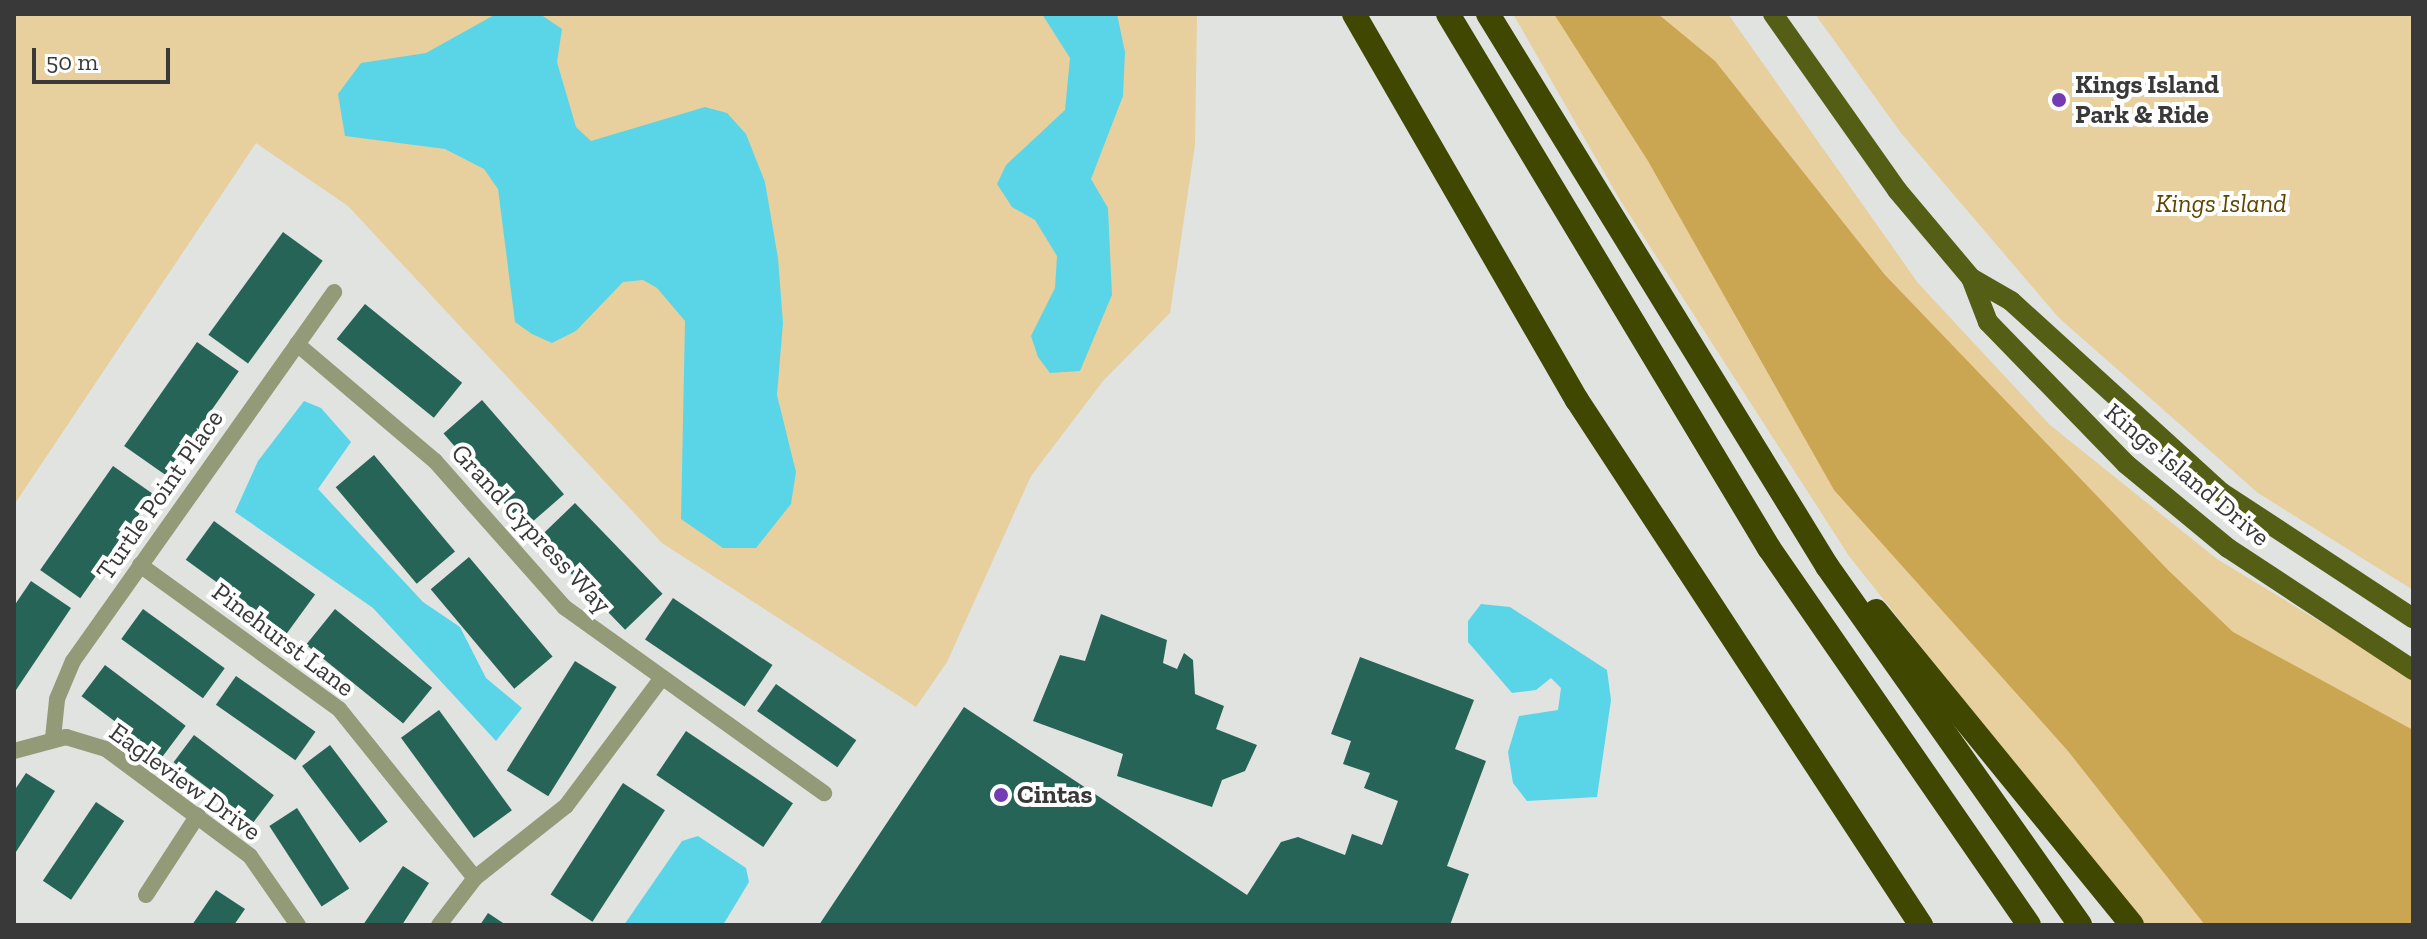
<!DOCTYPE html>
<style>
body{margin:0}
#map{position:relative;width:2427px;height:939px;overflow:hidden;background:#e0e3e0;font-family:"Zilla Slab",serif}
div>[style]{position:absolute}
.green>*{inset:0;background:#e7d09d}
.forest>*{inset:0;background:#caa653}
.water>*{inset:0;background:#5ad5e7}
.building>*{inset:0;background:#266458;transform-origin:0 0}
.street>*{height:16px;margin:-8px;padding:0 8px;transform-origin:8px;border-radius:8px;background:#939a77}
.primary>*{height:20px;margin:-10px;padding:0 10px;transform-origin:10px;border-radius:10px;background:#545e15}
.highway>*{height:24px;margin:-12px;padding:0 12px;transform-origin:12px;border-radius:12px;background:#3f4700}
.dots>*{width:22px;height:22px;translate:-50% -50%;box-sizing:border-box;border:4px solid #fff;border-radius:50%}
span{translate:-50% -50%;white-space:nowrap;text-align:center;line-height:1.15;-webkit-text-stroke:8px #fff;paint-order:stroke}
.poi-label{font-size:26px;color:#383938;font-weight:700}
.left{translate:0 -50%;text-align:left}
.park-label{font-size:26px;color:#5f4600;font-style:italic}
.street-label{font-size:26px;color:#383938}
.frame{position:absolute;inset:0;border:16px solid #383938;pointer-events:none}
.scale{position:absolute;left:32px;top:48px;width:138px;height:36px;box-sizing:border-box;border:4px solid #383938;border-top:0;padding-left:10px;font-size:24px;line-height:28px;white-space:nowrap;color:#383938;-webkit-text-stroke:6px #fff;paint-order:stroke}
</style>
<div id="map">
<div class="green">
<i style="clip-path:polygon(14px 14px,1197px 14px,1195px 145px,1170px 313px,1103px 381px,1031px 476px,947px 662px,916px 707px,662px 543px,348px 206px,256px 143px,14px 505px)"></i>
<i style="clip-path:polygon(1513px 14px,1728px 14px,1918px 283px,2050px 425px,2217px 559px,2413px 678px,2413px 925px,2141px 925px,1849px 556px,1620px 200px)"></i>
<i style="clip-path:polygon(1815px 14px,2413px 14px,2413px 590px,2258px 493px,2059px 318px,1901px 133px)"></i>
</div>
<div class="forest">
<i style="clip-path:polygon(1554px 14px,1658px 14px,1715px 61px,1885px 275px,2168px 570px,2233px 632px,2413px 730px,2413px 925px,2205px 925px,2068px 751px,1834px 490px,1648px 161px)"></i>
</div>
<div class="water">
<i style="clip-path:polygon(496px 14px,540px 14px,562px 29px,557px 62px,576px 127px,591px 141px,705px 107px,727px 113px,746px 134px,765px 182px,778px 258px,783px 323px,777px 395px,796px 472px,791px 504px,756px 548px,723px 548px,681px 519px,685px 321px,657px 288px,643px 280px,623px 282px,576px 331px,552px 343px,532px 334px,515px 322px,498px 189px,484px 169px,445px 149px,345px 136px,338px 94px,361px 63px,426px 53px)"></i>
<i style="clip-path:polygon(1042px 14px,1117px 14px,1125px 52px,1123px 96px,1091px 179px,1108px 208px,1112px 295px,1080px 371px,1050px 373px,1038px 357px,1031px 336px,1055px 288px,1057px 256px,1035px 220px,1012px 207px,997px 184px,1006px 165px,1065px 110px,1070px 58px)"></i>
<i style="clip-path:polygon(304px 401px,321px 408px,351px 442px,318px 489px,423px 602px,460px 627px,486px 678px,522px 708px,496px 741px,373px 608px,235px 512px,258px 461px)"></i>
<i style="clip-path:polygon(1481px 604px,1510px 607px,1607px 670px,1611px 700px,1597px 797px,1527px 801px,1513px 783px,1508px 752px,1519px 716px,1558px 710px,1561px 688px,1551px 678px,1536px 690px,1512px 693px,1468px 642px,1468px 621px)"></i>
<i style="clip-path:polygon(698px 836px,746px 868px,749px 882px,723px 925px,624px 925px,682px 841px)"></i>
</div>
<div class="building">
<i style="left:283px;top:232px;width:49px;height:127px;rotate:36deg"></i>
<i style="left:365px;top:304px;width:125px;height:45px;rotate:39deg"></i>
<i style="left:197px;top:342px;width:51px;height:127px;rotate:35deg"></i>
<i style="left:482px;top:400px;width:125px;height:51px;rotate:49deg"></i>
<i style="left:374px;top:455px;width:126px;height:50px;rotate:50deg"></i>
<i style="left:113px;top:466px;width:49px;height:127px;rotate:35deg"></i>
<i style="left:575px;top:503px;width:126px;height:52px;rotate:46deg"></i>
<i style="left:214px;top:521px;width:125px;height:48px;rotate:36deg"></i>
<i style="left:469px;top:557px;width:130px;height:50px;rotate:50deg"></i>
<i style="clip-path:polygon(31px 581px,71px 608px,14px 693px,14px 606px)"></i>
<i style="left:673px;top:598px;width:120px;height:50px;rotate:34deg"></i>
<i style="left:143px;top:609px;width:101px;height:37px;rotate:36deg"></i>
<i style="left:335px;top:609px;width:125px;height:46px;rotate:39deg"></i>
<i style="clip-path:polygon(1101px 614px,1167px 640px,1163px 663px,1177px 669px,1184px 653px,1193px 660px,1195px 694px,1224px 706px,1216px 729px,1257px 745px,1245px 771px,1222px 780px,1212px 807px,1117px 776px,1123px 754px,1033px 721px,1060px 655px,1085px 661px)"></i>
<i style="clip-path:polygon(1360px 657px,1474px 700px,1455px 749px,1486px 761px,1447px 866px,1469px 874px,1450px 925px,819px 925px,964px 707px,1247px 895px,1281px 842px,1298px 837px,1345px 855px,1352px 834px,1382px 845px,1398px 801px,1364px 788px,1370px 773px,1343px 764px,1351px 741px,1331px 734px)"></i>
<i style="left:575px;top:661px;width:49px;height:129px;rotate:32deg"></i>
<i style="left:105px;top:665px;width:101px;height:39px;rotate:37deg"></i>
<i style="left:236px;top:676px;width:97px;height:35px;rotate:35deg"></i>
<i style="left:776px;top:684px;width:98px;height:33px;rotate:35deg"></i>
<i style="left:439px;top:710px;width:124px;height:47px;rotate:54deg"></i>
<i style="left:686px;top:731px;width:129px;height:53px;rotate:34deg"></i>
<i style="left:194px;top:735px;width:100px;height:34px;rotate:37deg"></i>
<i style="left:330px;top:745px;width:96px;height:35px;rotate:53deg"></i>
<i style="clip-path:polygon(26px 773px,55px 791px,14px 855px,14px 791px)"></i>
<i style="left:623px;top:783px;width:50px;height:133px;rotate:33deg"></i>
<i style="left:96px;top:802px;width:34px;height:95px;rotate:34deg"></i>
<i style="left:297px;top:808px;width:96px;height:33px;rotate:57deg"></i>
<i style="clip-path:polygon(403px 866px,429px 883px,402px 925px,363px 925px)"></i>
<i style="clip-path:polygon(216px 890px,245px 909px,234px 925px,192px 925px)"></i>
<i style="clip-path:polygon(488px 913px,506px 925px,480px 925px)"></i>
</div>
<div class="street">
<i style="left:297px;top:344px;width:181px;rotate:40.3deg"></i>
<i style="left:435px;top:461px;width:195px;rotate:48.5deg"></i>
<i style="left:564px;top:607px;width:320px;rotate:35.6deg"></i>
<i style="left:140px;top:565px;width:246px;rotate:35.9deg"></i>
<i style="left:339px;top:709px;width:217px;rotate:51.2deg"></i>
<i style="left:53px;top:738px;width:39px;rotate:-84deg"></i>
<i style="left:57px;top:699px;width:41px;rotate:-67.2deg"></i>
<i style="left:73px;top:661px;width:452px;rotate:-54.7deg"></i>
<i style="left:14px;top:751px;width:54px;rotate:-15.1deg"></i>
<i style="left:66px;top:737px;width:42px;rotate:16.7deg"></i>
<i style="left:106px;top:749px;width:179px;rotate:36.6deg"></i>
<i style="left:250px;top:856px;width:84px;rotate:55.2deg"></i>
<i style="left:146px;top:895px;width:95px;rotate:-57deg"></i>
<i style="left:439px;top:925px;width:59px;rotate:-52.5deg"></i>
<i style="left:475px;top:878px;width:116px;rotate:-38.4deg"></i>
<i style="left:566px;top:806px;width:159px;rotate:-53.2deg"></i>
</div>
<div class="primary">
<i style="left:1773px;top:14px;width:215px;rotate:54.8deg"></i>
<i style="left:1897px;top:190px;width:115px;rotate:49.9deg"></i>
<i style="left:1971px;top:278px;width:46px;rotate:29.9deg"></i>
<i style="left:2011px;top:301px;width:284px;rotate:42.3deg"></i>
<i style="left:2221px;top:492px;width:230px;rotate:33.3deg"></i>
<i style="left:1971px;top:278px;width:47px;rotate:68.9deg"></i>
<i style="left:1988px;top:322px;width:198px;rotate:45.8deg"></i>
<i style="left:2126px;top:464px;width:132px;rotate:39.5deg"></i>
<i style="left:2228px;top:548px;width:222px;rotate:33.4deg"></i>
</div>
<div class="highway">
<i style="left:1354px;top:14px;width:446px;rotate:60deg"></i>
<i style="left:1577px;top:400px;width:628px;rotate:56.77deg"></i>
<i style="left:1448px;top:14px;width:623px;rotate:58.99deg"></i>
<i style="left:1769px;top:548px;width:458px;rotate:55.4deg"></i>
<i style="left:1488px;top:14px;width:648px;rotate:58.44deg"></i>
<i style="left:1827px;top:566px;width:439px;rotate:54.8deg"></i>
<i style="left:1876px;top:611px;width:405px;rotate:50.8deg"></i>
</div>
<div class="dots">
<i style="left:2059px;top:100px;background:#733cb3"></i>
<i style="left:1001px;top:795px;background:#733cb3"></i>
</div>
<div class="poi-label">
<span class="left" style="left:2075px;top:100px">Kings Island<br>Park &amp; Ride</span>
<span class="left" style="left:1017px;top:795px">Cintas</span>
</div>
<div class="park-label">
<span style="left:2221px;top:204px">Kings Island</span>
</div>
<div class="street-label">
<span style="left:2187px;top:475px;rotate:40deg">Kings Island Drive</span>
<span style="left:160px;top:495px;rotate:-55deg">Turtle Point Place</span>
<span style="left:531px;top:529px;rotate:47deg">Grand Cypress Way</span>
<span style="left:283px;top:640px;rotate:37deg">Pinehurst Lane</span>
<span style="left:185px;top:782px;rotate:36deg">Eagleview Drive</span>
</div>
<div class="frame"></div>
<div class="scale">50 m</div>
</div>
